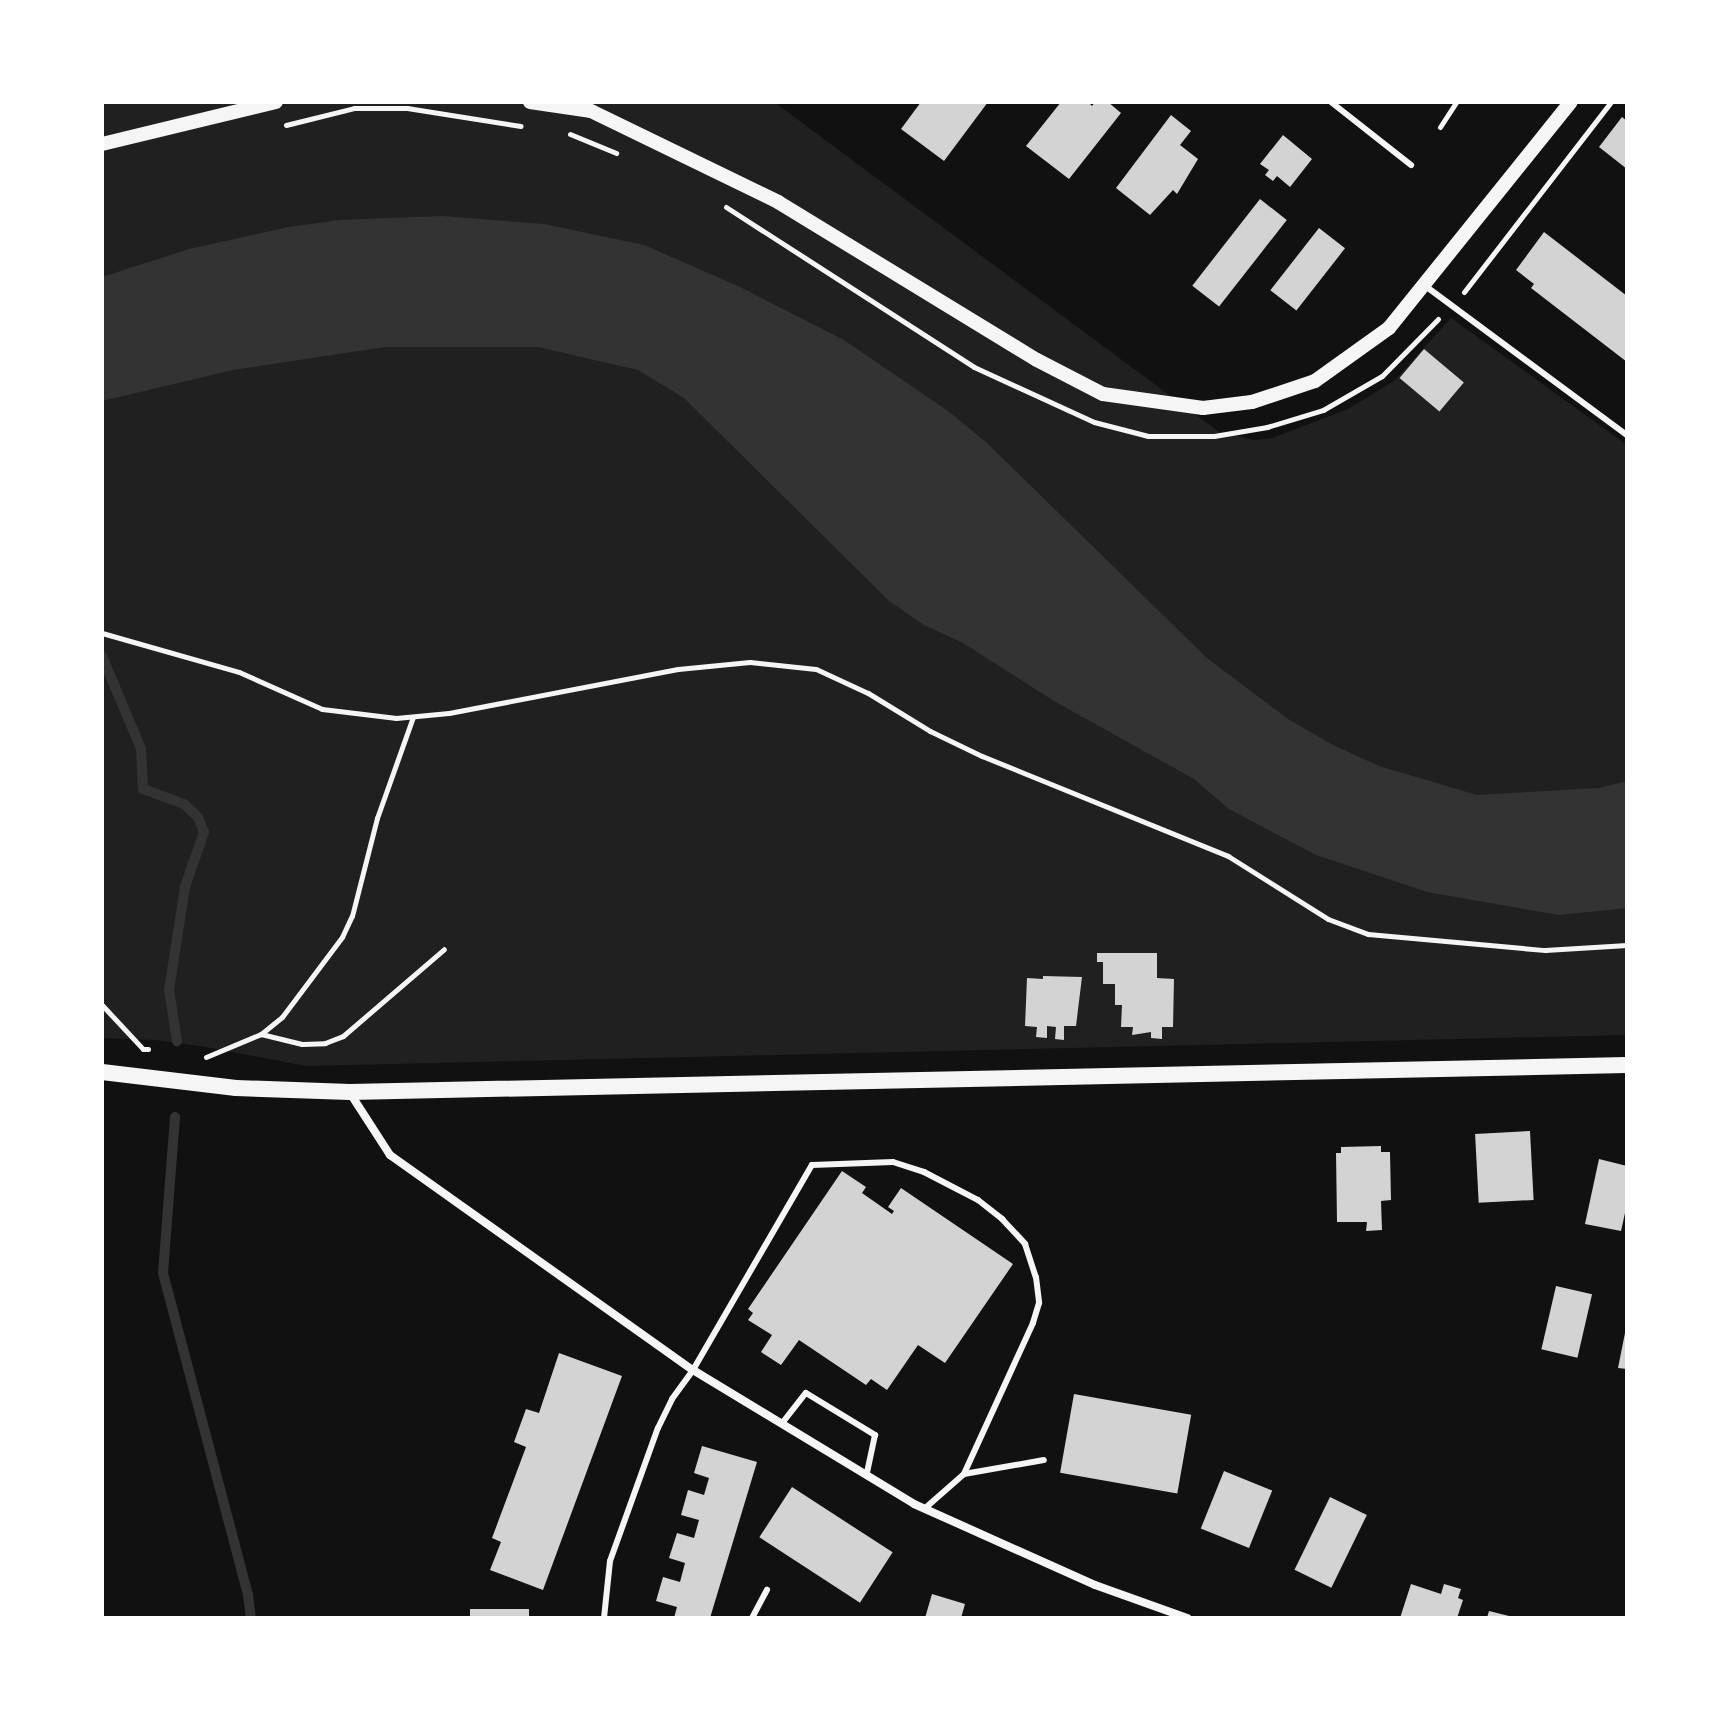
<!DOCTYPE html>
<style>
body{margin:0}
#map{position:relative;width:1729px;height:1720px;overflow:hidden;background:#111;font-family:"PT Sans",sans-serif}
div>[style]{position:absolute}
.green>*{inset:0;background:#202020}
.water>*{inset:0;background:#333}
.stream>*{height:10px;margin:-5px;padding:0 5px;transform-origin:5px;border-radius:5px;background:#333}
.building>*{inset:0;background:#d3d3d3;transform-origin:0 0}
.path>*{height:5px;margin:-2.5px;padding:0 2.5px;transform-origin:2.5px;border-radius:2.5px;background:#f5f5f5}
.service>*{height:6px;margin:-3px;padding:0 3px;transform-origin:3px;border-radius:3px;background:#f5f5f5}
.minor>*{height:8px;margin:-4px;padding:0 4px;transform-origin:4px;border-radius:4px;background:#f5f5f5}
.tertiary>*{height:14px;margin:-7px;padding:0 7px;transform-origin:7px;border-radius:7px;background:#f5f5f5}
.secondary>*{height:16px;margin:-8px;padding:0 8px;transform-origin:8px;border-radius:8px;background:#f5f5f5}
span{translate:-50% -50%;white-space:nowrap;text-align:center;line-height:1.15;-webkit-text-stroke:6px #fff;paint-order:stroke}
.frame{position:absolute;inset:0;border:104px solid #fff;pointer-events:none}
</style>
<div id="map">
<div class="green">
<i style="clip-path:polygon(102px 102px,774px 102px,1219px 432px,1254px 440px,1272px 438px,1348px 409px,1394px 381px,1451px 318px,1627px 445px,1627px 1035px,306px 1066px,206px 1047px,155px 1040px,102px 1038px)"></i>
</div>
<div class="water">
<i style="clip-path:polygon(442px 216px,544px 224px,644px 245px,738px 286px,844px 340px,948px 411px,987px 443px,1207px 658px,1288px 719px,1333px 745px,1379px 766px,1477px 795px,1599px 788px,1627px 781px,1627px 908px,1559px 915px,1427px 892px,1316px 855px,1229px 809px,1194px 779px,1054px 701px,963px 643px,924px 625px,889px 601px,684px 398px,638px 370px,538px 347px,385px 347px,233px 370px,102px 401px,102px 277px,189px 249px,289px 227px,340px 220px)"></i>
</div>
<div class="stream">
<i style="left:102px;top:656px;width:101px;rotate:67.2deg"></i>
<i style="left:141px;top:749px;width:40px;rotate:87.1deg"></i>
<i style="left:143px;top:789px;width:44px;rotate:20.1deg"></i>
<i style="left:184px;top:804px;width:19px;rotate:43deg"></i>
<i style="left:198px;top:817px;width:16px;rotate:68deg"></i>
<i style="left:204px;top:832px;width:58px;rotate:109.1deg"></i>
<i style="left:185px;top:887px;width:104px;rotate:98.8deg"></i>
<i style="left:169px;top:990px;width:52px;rotate:81.1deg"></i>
<i style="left:175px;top:1117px;width:156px;rotate:94.4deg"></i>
<i style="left:163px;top:1273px;width:333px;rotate:75.2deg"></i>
<i style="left:248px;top:1595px;width:23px;rotate:83deg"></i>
</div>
<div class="building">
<i style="clip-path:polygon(921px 102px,988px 102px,944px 161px,901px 129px)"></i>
<i style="clip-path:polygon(1061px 102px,1088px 102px,1092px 106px,1095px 102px,1108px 102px,1121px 113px,1069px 179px,1026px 146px)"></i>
<i style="clip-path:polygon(1171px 115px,1191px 131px,1180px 145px,1198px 159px,1177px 194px,1173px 190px,1150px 215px,1116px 188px)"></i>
<i style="clip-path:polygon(1622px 117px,1627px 121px,1627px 169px,1599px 147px)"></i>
<i style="clip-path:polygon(1283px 135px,1312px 159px,1290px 187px,1277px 176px,1273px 181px,1265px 175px,1269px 170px,1260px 164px)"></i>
<i style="left:1260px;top:199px;width:34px;height:110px;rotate:38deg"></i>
<i style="left:1319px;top:228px;width:33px;height:79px;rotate:38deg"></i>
<i style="clip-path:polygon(1544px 232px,1627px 296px,1627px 362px,1531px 288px,1534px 284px,1516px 270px)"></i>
<i style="left:1424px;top:349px;width:52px;height:38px;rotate:40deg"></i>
<i style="clip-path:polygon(1097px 953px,1157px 953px,1157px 978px,1174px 979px,1173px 1027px,1162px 1027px,1162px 1039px,1151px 1038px,1151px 1032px,1132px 1035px,1133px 1027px,1121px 1027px,1122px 1005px,1115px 1005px,1115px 984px,1103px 984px,1103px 962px,1097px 962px)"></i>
<i style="clip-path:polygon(1043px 976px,1082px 977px,1076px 1026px,1064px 1026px,1064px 1040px,1055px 1039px,1056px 1027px,1047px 1026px,1047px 1038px,1036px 1037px,1037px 1027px,1025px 1026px,1027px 978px,1043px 979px)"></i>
<i style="left:1530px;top:1131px;width:69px;height:55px;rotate:87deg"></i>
<i style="clip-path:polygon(1381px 1146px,1381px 1152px,1390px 1152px,1391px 1200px,1381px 1201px,1382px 1230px,1366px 1231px,1367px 1222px,1337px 1222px,1336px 1153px,1341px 1153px,1341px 1147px)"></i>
<i style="clip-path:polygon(1599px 1159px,1627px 1166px,1627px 1204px,1621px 1231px,1585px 1224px)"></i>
<i style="clip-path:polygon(842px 1171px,866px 1187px,862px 1193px,892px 1214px,894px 1211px,888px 1207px,901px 1188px,1013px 1264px,945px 1363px,918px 1345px,887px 1390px,871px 1379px,866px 1385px,799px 1340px,781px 1365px,761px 1352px,772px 1335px,748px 1320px,753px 1313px,748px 1309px)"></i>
<i style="left:1556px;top:1286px;width:37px;height:65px;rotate:13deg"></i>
<i style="clip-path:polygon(1626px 1328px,1627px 1329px,1627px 1369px,1618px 1368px)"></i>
<i style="clip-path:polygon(559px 1353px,622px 1376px,543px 1590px,490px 1570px,501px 1542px,492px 1538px,526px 1447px,514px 1442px,526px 1409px,539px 1413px)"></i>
<i style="left:1074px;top:1394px;width:119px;height:80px;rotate:10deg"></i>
<i style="clip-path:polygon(702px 1446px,757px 1462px,710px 1618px,674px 1618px,677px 1607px,656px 1601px,663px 1577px,680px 1582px,685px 1563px,669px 1558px,677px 1533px,694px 1538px,699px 1520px,681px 1515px,688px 1490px,704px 1495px,709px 1478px,694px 1473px)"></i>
<i style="left:1224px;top:1471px;width:52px;height:62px;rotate:22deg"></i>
<i style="left:792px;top:1487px;width:120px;height:60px;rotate:33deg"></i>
<i style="left:1330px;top:1497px;width:41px;height:81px;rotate:26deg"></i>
<i style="clip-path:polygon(1411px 1584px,1441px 1594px,1444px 1584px,1461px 1589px,1458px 1598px,1463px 1600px,1457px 1618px,1400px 1618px)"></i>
<i style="clip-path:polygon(932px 1594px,965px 1604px,961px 1618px,925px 1618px)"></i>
<i style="left:529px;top:1609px;width:9px;height:59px;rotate:90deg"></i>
<i style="clip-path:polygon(1489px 1611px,1513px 1617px,1513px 1618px,1487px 1618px)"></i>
</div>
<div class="path">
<i style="left:286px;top:125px;width:70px;rotate:-14deg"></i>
<i style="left:354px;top:108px;width:53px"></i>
<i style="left:407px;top:108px;width:115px;rotate:9deg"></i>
<i style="left:1440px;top:127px;width:30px;rotate:-57deg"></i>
<i style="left:570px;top:134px;width:50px;rotate:22.4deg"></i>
<i style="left:726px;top:207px;width:295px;rotate:32.8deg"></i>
<i style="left:974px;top:367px;width:132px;rotate:24.6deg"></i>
<i style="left:1094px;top:422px;width:56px;rotate:14.5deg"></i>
<i style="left:1148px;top:436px;width:66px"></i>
<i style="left:1214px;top:436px;width:54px;rotate:-9.6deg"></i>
<i style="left:1267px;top:427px;width:59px;rotate:-16.9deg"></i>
<i style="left:1323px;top:410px;width:68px;rotate:-30deg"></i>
<i style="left:1382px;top:376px;width:80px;rotate:-45.5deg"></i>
<i style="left:1464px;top:292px;width:240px;rotate:-52.3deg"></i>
<i style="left:102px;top:633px;width:142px;rotate:15.9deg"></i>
<i style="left:239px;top:672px;width:91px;rotate:24deg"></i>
<i style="left:322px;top:709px;width:75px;rotate:6.9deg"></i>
<i style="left:396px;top:718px;width:53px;rotate:-5.4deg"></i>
<i style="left:449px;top:713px;width:233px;rotate:-10.9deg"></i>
<i style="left:678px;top:669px;width:72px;rotate:-5.6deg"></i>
<i style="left:750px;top:662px;width:66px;rotate:6.1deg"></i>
<i style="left:816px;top:669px;width:57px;rotate:24.8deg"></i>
<i style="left:868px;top:693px;width:73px;rotate:31.5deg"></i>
<i style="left:930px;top:731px;width:58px;rotate:25.7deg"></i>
<i style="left:982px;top:756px;width:266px;rotate:22.1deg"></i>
<i style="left:1228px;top:856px;width:118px;rotate:32.2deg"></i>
<i style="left:1328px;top:919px;width:43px;rotate:20.6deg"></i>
<i style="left:1368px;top:934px;width:178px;rotate:5.2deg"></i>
<i style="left:1545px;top:950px;width:82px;rotate:-3.5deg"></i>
<i style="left:102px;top:1005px;width:60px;rotate:47deg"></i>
<i style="left:143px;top:1049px;width:5px"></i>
<i style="left:261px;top:1034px;width:42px;rotate:13.7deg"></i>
<i style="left:302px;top:1044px;width:23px;rotate:-2deg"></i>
<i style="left:325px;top:1043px;width:19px;rotate:-21deg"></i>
<i style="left:343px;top:1036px;width:133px;rotate:-40.7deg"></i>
<i style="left:206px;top:1057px;width:60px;rotate:-22.7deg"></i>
<i style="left:261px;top:1034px;width:27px;rotate:-39deg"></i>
<i style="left:282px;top:1017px;width:100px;rotate:-53.1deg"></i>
<i style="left:342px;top:937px;width:23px;rotate:-65deg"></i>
<i style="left:352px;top:916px;width:101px;rotate:-75.7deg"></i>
<i style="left:377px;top:818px;width:107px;rotate:-70.4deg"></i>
</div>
<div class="service">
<i style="left:1331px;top:102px;width:102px;rotate:38.2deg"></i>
<i style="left:1424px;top:285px;width:252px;rotate:36.5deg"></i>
<i style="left:783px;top:1422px;width:37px;rotate:-52deg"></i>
<i style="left:806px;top:1393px;width:81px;rotate:31.3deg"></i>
<i style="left:875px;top:1435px;width:40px;rotate:102deg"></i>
<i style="left:964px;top:1474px;width:81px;rotate:-9.9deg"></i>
<i style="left:604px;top:1618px;width:57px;rotate:-84deg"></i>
<i style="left:610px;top:1561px;width:141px;rotate:-70.2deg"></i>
<i style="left:658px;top:1428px;width:32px;rotate:-64deg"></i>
<i style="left:672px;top:1399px;width:36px;rotate:-54deg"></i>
<i style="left:693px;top:1370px;width:237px;rotate:-59.9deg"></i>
<i style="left:812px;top:1165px;width:81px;rotate:-2.1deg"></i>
<i style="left:893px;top:1162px;width:33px;rotate:18deg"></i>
<i style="left:924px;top:1172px;width:61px;rotate:27.4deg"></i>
<i style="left:978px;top:1200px;width:31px;rotate:38deg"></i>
<i style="left:1002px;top:1219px;width:34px;rotate:47deg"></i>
<i style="left:1025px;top:1244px;width:35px;rotate:72deg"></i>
<i style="left:1036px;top:1277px;width:26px;rotate:83deg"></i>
<i style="left:1039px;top:1303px;width:21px;rotate:107deg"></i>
<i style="left:1033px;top:1323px;width:166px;rotate:114.6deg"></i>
<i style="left:964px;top:1474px;width:53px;rotate:138.8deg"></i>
<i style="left:752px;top:1618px;width:32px;rotate:-62deg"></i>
</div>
<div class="minor">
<i style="left:350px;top:1093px;width:74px;rotate:57.2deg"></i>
<i style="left:390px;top:1155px;width:372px;rotate:35.4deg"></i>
<i style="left:693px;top:1370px;width:258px;rotate:31.2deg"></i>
<i style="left:914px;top:1504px;width:198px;rotate:24.1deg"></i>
<i style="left:1095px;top:1585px;width:98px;rotate:19.7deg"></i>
</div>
<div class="tertiary">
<i style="left:530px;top:102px;width:62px;rotate:8.4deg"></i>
<i style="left:591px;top:111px;width:208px;rotate:25.9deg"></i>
<i style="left:778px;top:202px;width:303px;rotate:31.4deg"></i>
<i style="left:1037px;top:360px;width:74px;rotate:27.3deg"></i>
<i style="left:1103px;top:394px;width:101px;rotate:8deg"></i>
<i style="left:1203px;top:408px;width:49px;rotate:-7deg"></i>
<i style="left:1252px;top:402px;width:66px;rotate:-18.4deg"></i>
<i style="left:1315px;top:381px;width:91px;rotate:-35.6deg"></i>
<i style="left:1389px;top:328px;width:290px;rotate:-51.2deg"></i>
<i style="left:102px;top:144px;width:179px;rotate:-13.6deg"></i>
</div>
<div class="secondary">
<i style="left:102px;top:1072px;width:135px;rotate:6.8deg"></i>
<i style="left:236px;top:1088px;width:114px;rotate:2deg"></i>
<i style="left:350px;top:1092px;width:1277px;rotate:-1.21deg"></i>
</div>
<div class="frame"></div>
</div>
